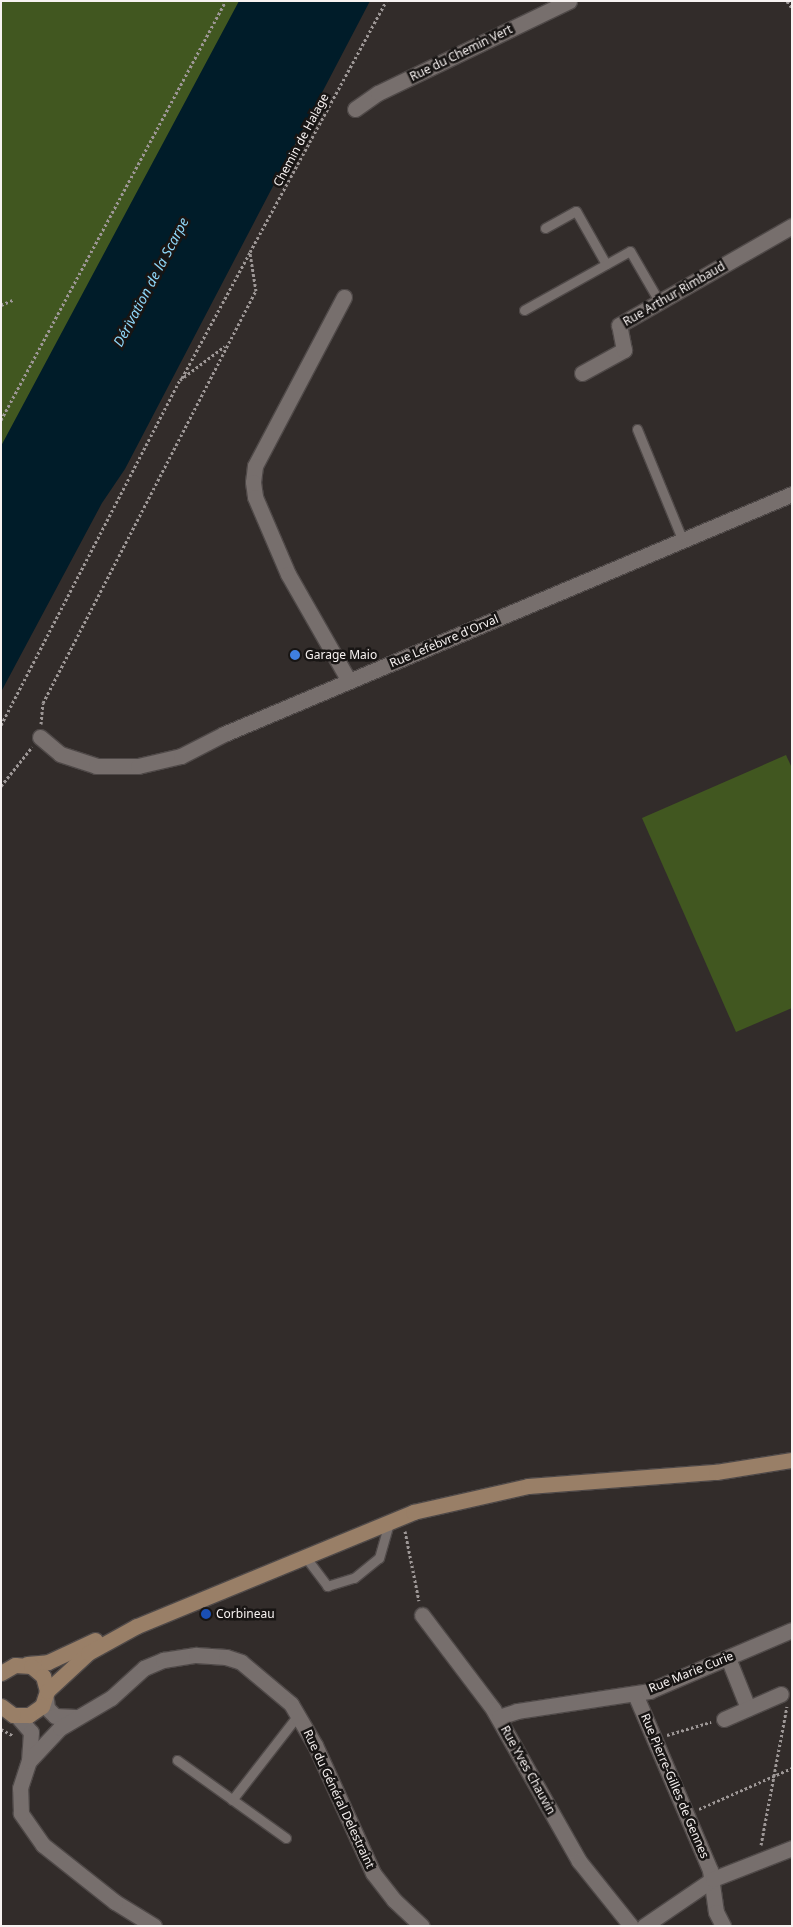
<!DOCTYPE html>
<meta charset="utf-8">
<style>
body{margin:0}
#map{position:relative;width:793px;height:1927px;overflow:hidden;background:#322c2a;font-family:"Noto Sans",sans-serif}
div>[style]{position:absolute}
.green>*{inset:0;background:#415720}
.water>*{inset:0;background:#001c29}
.path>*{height:3px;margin-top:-1.5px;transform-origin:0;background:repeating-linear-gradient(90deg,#9d9796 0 2.5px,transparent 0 5px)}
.roads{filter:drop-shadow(1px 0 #4f4948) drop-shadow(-1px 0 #4f4948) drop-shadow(0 1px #4f4948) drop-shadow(0 -1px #4f4948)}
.lane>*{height:9px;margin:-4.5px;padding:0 4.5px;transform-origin:4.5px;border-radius:4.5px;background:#776f6d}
.street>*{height:15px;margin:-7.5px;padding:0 7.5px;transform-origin:7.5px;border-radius:7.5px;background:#776f6d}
.secondary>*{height:15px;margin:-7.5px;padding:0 7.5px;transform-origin:7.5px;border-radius:7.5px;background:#997f67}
.dots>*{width:14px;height:14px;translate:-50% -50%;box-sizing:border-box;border:2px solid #181514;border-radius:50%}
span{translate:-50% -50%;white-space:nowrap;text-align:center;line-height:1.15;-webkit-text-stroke:5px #181514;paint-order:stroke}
.street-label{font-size:12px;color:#f7f2f1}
.poi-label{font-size:12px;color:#f7f2f1}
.left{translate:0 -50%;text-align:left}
.water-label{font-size:14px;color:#8ed5f6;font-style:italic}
.frame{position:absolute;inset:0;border:2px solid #f7f2f1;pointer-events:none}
</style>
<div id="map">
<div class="green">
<i style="clip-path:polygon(1px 1px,343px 1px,1px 499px)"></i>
<i style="clip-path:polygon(786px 755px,792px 768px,792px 1008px,736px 1032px,642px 818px)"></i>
</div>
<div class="water">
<i style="clip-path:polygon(239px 1px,370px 1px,125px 469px,102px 503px,1px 692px,1px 446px)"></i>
</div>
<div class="path">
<i style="left:787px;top:1px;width:9px;rotate:54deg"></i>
<i style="left:1px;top:305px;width:13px;rotate:-23deg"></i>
<i style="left:182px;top:378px;width:143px;rotate:-61.6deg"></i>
<i style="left:1px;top:420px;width:476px;rotate:-61.8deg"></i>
<i style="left:41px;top:724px;width:21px;rotate:-85deg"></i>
<i style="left:43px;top:703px;width:464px;rotate:-62.7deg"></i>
<i style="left:256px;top:291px;width:39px;rotate:-99deg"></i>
<i style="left:250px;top:252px;width:285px;rotate:-61.5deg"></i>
<i style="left:1px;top:725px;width:389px;rotate:-62.6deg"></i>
<i style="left:180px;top:380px;width:56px;rotate:-37.1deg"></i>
<i style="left:1px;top:786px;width:50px;rotate:-51.5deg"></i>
<i style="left:405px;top:1531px;width:71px;rotate:78.7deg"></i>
<i style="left:1px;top:1729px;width:13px;rotate:29deg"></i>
<i style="left:667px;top:1735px;width:46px;rotate:-16.5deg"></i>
<i style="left:699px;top:1809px;width:102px;rotate:-23.8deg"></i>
<i style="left:761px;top:1845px;width:141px;rotate:-79.4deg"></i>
</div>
<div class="roads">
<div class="lane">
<i style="left:545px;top:228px;width:35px;rotate:-29deg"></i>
<i style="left:576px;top:211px;width:61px;rotate:60.5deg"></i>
<i style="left:524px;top:310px;width:121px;rotate:-29.1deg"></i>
<i style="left:630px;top:251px;width:58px;rotate:59.9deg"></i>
<i style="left:637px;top:429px;width:121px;rotate:67.7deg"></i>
<i style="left:304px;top:1555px;width:39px;rotate:53deg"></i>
<i style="left:327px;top:1586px;width:28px;rotate:-17deg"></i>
<i style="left:354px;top:1578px;width:32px;rotate:-39deg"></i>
<i style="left:379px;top:1558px;width:40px;rotate:-74deg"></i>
<i style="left:177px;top:1760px;width:134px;rotate:35.6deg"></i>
<i style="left:232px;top:1800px;width:108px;rotate:-52.2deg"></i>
</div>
<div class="street">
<i style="left:355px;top:109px;width:28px;rotate:-35deg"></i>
<i style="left:378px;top:93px;width:212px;rotate:-25.7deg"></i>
<i style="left:344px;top:297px;width:191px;rotate:117.8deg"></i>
<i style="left:255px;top:466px;width:16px;rotate:97deg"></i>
<i style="left:253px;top:482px;width:15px;rotate:82deg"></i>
<i style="left:255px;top:497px;width:84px;rotate:66.8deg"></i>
<i style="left:288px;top:574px;width:123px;rotate:60.3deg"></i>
<i style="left:582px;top:373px;width:48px;rotate:-28.7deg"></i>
<i style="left:624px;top:350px;width:25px;rotate:-101deg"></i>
<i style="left:619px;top:325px;width:199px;rotate:-29.8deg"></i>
<i style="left:40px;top:737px;width:26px;rotate:40deg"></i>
<i style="left:60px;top:754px;width:38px;rotate:18deg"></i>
<i style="left:96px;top:766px;width:42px"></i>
<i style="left:138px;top:766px;width:44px;rotate:-13.1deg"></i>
<i style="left:181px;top:756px;width:48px;rotate:-27.1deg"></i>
<i style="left:224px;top:734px;width:617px;rotate:-22.91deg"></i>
<i style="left:422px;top:1615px;width:118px;rotate:52.9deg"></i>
<i style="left:493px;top:1709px;width:175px;rotate:60.5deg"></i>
<i style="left:579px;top:1861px;width:83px;rotate:51.3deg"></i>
<i style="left:728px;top:1658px;width:54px;rotate:68.2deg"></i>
<i style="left:635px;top:1694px;width:191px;rotate:66.9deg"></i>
<i style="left:710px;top:1870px;width:42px;rotate:81.9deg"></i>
<i style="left:716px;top:1912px;width:16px;rotate:63deg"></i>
<i style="left:46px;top:1699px;width:9px;rotate:84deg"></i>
<i style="left:47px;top:1708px;width:11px;rotate:45deg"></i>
<i style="left:55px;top:1716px;width:21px;rotate:3deg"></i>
<i style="left:17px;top:1716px;width:21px;rotate:49deg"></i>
<i style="left:31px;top:1732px;width:28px;rotate:94deg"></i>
<i style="left:499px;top:1717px;width:19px;rotate:-18deg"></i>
<i style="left:517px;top:1711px;width:134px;rotate:-8.6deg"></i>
<i style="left:649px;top:1691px;width:155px;rotate:-23.1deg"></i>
<i style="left:724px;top:1719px;width:62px;rotate:-23.7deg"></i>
<i style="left:154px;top:1926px;width:46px;rotate:-148.4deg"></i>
<i style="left:115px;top:1902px;width:92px;rotate:-141.6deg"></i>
<i style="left:43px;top:1845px;width:39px;rotate:-125deg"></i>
<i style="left:21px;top:1813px;width:25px;rotate:-92deg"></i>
<i style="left:20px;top:1788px;width:28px;rotate:-72deg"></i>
<i style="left:29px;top:1761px;width:45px;rotate:-46.8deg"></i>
<i style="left:60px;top:1728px;width:59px;rotate:-30.5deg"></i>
<i style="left:111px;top:1698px;width:45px;rotate:-42.3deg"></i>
<i style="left:144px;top:1668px;width:21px;rotate:-23deg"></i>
<i style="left:163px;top:1660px;width:33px;rotate:-9deg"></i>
<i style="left:196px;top:1655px;width:30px;rotate:4deg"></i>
<i style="left:226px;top:1657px;width:16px;rotate:18deg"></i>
<i style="left:241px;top:1662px;width:65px;rotate:40deg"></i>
<i style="left:291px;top:1704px;width:48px;rotate:59.7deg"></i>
<i style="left:315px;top:1745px;width:141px;rotate:65.6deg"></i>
<i style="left:373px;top:1873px;width:34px;rotate:52deg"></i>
<i style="left:394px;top:1900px;width:38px;rotate:43deg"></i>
<i style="left:644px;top:1926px;width:83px;rotate:-34.3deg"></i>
<i style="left:713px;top:1879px;width:85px;rotate:-21.4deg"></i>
</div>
<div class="secondary">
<i style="left:27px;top:1664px;width:21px;rotate:-5deg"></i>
<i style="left:48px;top:1662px;width:52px;rotate:-25.1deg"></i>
<i style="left:1px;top:1673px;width:16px;rotate:-30deg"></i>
<i style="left:15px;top:1665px;width:16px;rotate:4deg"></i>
<i style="left:31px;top:1666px;width:16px;rotate:40deg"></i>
<i style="left:43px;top:1676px;width:16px;rotate:75deg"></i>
<i style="left:47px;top:1691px;width:16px;rotate:108deg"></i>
<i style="left:42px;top:1706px;width:16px;rotate:145deg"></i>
<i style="left:29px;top:1715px;width:16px;rotate:180deg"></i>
<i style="left:13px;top:1715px;width:15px;rotate:-143deg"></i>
<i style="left:47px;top:1691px;width:56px;rotate:-42.8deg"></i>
<i style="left:88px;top:1653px;width:56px;rotate:-28.9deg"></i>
<i style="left:137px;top:1626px;width:299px;rotate:-22.4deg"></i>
<i style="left:413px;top:1512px;width:118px;rotate:-12.7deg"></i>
<i style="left:528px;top:1486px;width:189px;rotate:-4.3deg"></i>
<i style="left:716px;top:1472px;width:77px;rotate:-9deg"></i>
</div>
</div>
<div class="dots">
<i style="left:295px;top:655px;background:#3f7fe0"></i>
<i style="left:206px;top:1614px;background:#1a4fb4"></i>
</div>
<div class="street-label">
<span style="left:461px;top:53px;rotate:-26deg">Rue du Chemin Vert</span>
<span style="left:301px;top:140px;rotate:-62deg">Chemin de Halage</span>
<span style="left:674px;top:294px;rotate:-30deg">Rue Arthur Rimbaud</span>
<span style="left:444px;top:641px;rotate:-23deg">Rue Lefebvre d'Orval</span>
<span style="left:691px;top:1672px;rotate:-22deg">Rue Marie Curie</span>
<span style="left:528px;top:1770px;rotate:61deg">Rue Yves Chauvin</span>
<span style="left:675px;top:1786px;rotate:67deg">Rue Pierre-Gilles de Gennes</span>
<span style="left:339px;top:1799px;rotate:65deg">Rue du Général Delestraint</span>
</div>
<div class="poi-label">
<span class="left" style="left:305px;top:655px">Garage Maio</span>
<span class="left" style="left:216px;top:1614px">Corbineau</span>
</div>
<div class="water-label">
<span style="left:151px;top:282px;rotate:-62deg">Dérivation de la Scarpe</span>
</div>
<div class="frame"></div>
</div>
